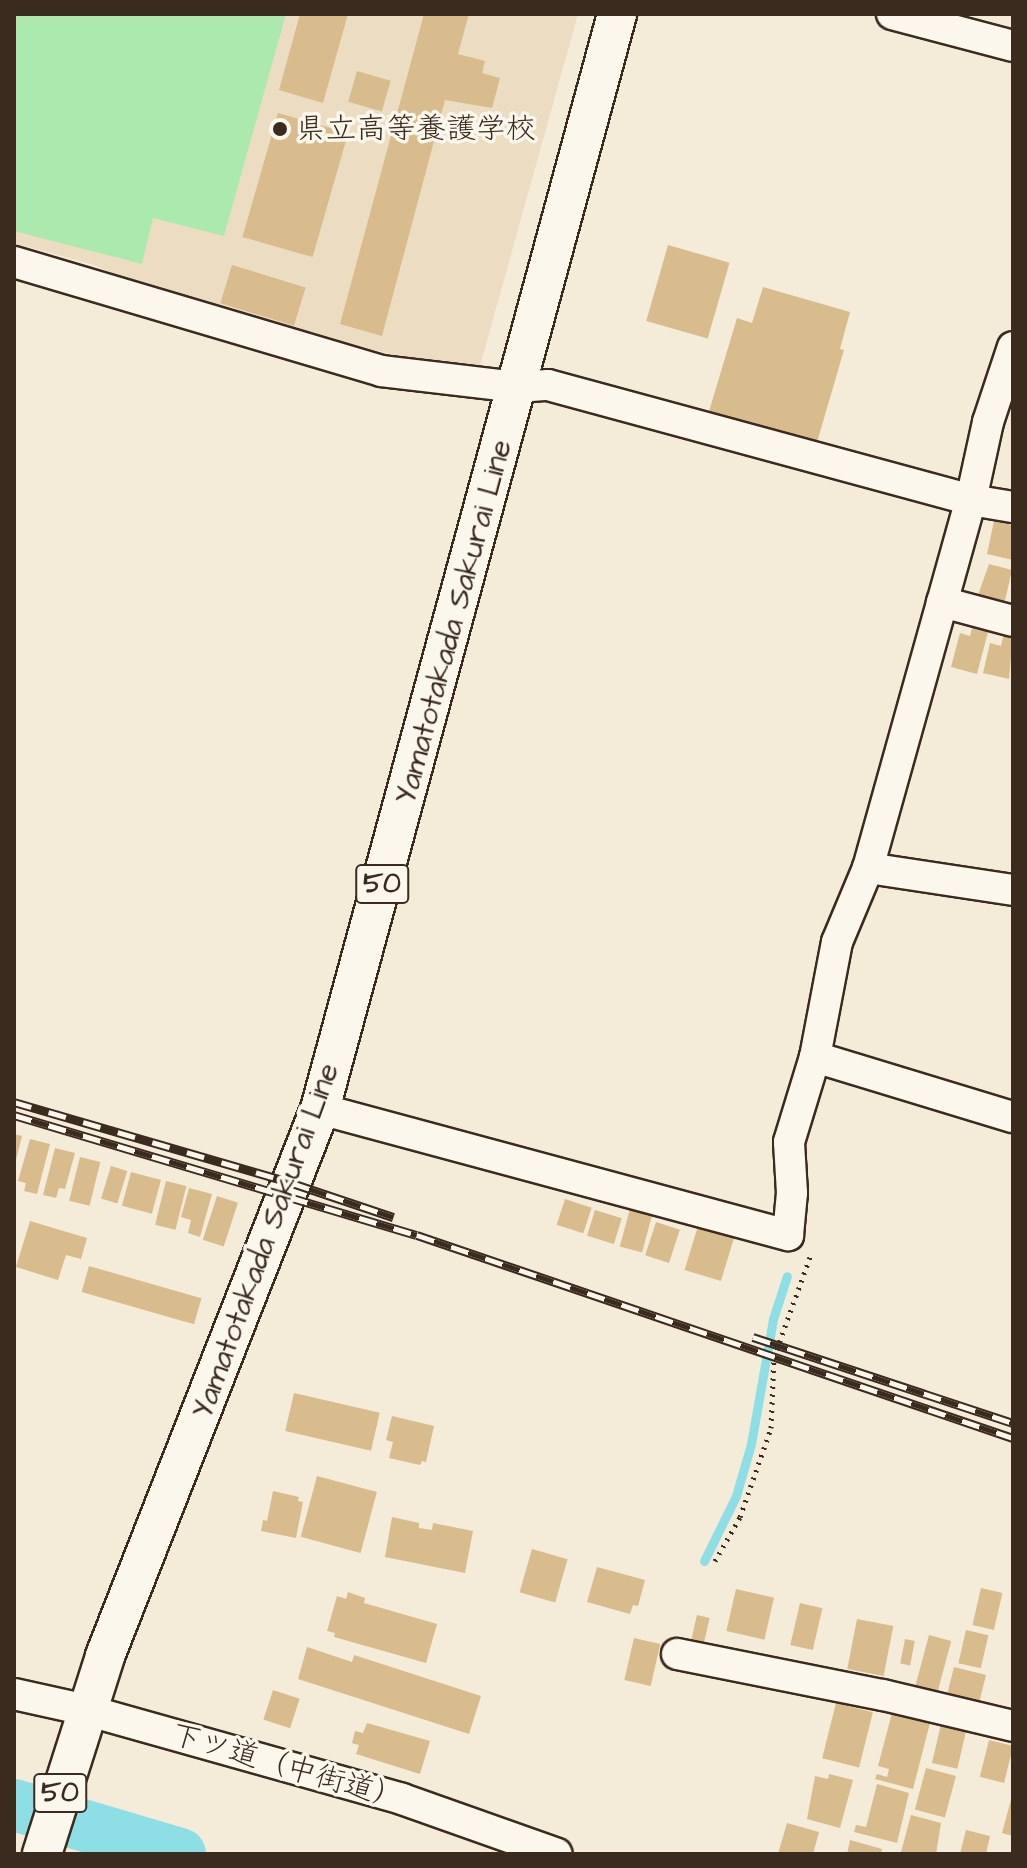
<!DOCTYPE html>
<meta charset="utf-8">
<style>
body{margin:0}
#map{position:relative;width:1027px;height:1868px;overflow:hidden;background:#f4ebd9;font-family:"Architects Daughter","Klee One",sans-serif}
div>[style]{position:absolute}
.built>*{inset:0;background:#ecddc2}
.green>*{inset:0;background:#abe9af}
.stream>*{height:9px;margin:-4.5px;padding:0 4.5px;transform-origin:4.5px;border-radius:4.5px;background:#8ddee5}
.river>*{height:52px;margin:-26px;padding:0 26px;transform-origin:26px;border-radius:26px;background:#8ddee5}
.building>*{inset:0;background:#d8bc8d;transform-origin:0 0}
.path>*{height:5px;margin-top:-2.5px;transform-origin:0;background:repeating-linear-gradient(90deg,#3b2a1e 0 2px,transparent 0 8px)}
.roads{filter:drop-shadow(2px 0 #3b2a1e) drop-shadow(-2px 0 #3b2a1e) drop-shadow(0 2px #3b2a1e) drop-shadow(0 -2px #3b2a1e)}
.minor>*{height:30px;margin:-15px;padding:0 15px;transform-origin:15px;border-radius:15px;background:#fbf7ec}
.major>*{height:38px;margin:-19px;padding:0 19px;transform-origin:19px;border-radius:19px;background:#fbf7ec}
.rail>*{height:9px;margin-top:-4.5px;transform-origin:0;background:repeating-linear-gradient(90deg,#fbf7ec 0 18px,#3b2a1e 0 36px);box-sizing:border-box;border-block:2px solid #3b2a1e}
.dots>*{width:22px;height:22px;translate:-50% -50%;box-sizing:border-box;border:4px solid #fbf7ec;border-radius:50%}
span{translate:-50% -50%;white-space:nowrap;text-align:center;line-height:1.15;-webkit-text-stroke:7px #fbf7ec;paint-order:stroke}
.shield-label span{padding:2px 6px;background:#fbf7ec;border:2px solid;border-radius:6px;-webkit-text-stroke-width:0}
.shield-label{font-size:28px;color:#3b2a1e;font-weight:700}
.poi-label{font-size:30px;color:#3b2a1e}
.left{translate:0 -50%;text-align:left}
.street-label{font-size:30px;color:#3b2a1e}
.frame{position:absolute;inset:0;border:16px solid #3b2a1e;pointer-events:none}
</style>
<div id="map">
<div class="built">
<i style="clip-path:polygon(14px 14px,578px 14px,480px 366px,395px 355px,291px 329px,174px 298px,91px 264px,14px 243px)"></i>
</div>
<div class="green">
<i style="clip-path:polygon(16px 14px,286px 14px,224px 236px,153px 218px,142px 264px,14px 231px)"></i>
</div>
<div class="stream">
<i style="left:704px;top:1561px;width:72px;rotate:-63.8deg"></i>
<i style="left:736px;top:1496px;width:54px;rotate:-73.9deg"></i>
<i style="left:751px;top:1444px;width:127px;rotate:-80deg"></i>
<i style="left:773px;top:1319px;width:45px;rotate:-72deg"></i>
</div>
<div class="river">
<i style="left:14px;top:1805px;width:173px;rotate:16.4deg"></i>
</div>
<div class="building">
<i style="clip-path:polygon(300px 14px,348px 14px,323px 103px,279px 90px)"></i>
<i style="clip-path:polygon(424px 14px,469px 14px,458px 54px,485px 61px,482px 73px,500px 78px,492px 108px,445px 100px,382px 336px,340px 324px)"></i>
<i style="left:357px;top:71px;width:35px;height:32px;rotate:16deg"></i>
<i style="left:278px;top:113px;width:73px;height:129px;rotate:16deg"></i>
<i style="left:668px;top:245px;width:64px;height:79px;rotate:16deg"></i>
<i style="left:232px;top:265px;width:77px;height:40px;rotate:17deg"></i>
<i style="clip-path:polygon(763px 287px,850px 312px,840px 349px,844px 350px,815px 449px,707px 418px,737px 318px,752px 323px)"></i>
<i style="clip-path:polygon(994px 521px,1013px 525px,1013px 560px,987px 554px)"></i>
<i style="clip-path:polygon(989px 564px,1012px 570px,1004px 605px,977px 598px)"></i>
<i style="clip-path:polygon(972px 628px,988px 632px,977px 674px,951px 667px,960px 633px,970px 636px)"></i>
<i style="clip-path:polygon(1004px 633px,1013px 635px,1009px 679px,983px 673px,990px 643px,1001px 646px)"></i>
<i style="clip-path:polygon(14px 1134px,22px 1136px,15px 1164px,14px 1164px)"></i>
<i style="clip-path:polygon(30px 1139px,50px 1144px,37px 1194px,24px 1191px,26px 1183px,18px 1181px)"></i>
<i style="clip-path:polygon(55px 1148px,75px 1153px,65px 1189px,59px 1188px,56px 1198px,43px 1195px)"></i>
<i style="left:80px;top:1157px;width:21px;height:45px;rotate:14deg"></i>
<i style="left:111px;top:1166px;width:17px;height:34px;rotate:17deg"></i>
<i style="left:131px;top:1172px;width:31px;height:35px;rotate:15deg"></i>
<i style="left:166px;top:1181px;width:21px;height:45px;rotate:14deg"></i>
<i style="clip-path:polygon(189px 1188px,212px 1194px,200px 1237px,188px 1233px,191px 1220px,181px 1217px)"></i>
<i style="left:217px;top:1196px;width:22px;height:46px;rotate:18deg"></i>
<i style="left:565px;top:1199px;width:28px;height:27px;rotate:18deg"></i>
<i style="left:631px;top:1205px;width:23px;height:43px;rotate:15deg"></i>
<i style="left:595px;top:1210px;width:28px;height:27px;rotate:17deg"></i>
<i style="clip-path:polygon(30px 1221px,87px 1238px,81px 1259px,66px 1255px,58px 1280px,16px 1267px)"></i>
<i style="left:656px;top:1222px;width:25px;height:35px;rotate:18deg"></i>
<i style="left:698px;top:1226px;width:38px;height:46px;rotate:17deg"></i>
<i style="left:89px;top:1266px;width:117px;height:27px;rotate:16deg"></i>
<i style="left:294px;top:1393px;width:88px;height:39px;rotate:13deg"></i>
<i style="clip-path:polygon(392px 1416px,434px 1426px,426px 1462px,422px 1461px,420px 1465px,389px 1458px,393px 1442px,386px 1440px)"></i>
<i style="left:317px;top:1476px;width:62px;height:63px;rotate:15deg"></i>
<i style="clip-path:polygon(273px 1491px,299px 1497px,298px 1501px,303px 1502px,296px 1538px,261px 1531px,263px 1520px,267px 1521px)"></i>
<i style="clip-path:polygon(392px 1517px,419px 1523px,419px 1528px,432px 1530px,433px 1523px,473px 1531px,465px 1573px,385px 1557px)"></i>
<i style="left:532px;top:1549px;width:37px;height:45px;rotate:16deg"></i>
<i style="clip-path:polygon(597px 1567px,645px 1580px,638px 1606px,633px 1605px,630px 1614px,587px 1602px)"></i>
<i style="left:981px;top:1588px;width:22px;height:38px;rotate:13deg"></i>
<i style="left:736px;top:1589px;width:39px;height:43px;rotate:13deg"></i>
<i style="clip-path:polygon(348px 1592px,365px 1598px,364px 1603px,437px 1624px,426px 1663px,334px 1637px,335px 1633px,327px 1631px,337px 1596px,346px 1599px)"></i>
<i style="left:800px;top:1603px;width:23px;height:43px;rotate:13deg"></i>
<i style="left:697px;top:1615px;width:13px;height:25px;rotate:13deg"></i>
<i style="left:857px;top:1619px;width:37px;height:51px;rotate:11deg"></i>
<i style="left:966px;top:1630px;width:23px;height:34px;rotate:13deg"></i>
<i style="left:929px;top:1635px;width:23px;height:57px;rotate:15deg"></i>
<i style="left:634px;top:1638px;width:27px;height:43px;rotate:13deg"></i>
<i style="left:905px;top:1639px;width:10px;height:25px;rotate:11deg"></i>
<i style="clip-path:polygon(307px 1647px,352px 1662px,354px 1655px,481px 1696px,469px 1734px,298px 1679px)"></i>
<i style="left:954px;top:1667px;width:33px;height:30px;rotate:14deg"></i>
<i style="left:273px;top:1690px;width:28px;height:31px;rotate:18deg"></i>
<i style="left:836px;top:1703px;width:38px;height:57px;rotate:14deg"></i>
<i style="clip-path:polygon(892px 1713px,930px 1723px,913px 1789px,875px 1779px,877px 1774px,887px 1777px,889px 1769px,878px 1766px)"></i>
<i style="clip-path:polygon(367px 1723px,430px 1741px,420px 1774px,356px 1754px,359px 1745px,352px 1743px,355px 1731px,363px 1733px)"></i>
<i style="left:941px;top:1724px;width:26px;height:40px;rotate:13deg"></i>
<i style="left:989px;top:1740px;width:25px;height:38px;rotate:14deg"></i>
<i style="left:926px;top:1768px;width:31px;height:43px;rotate:15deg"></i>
<i style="clip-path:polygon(829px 1774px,853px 1780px,840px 1828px,807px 1819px,815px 1776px,828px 1779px)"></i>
<i style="clip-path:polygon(877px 1784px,909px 1793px,897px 1843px,854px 1832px,856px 1825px,866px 1827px)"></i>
<i style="clip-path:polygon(1012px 1796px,1013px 1796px,1013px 1836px,1002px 1833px)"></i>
<i style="clip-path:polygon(911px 1815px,941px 1823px,936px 1854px,901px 1852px)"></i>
<i style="clip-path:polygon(787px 1823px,819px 1832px,813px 1854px,778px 1854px)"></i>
<i style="clip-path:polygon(966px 1830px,990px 1836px,986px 1854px,960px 1854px)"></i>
<i style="clip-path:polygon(850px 1840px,882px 1849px,881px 1854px,847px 1854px)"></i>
</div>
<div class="path">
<i style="left:715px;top:1561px;width:51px;rotate:-60.4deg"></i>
<i style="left:740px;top:1517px;width:94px;rotate:-70.8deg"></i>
<i style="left:771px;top:1428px;width:71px;rotate:-87.6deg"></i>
<i style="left:774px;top:1357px;width:109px;rotate:-70.2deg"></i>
</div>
<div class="roads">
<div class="minor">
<i style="left:892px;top:14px;width:125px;rotate:14.8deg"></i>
<i style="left:14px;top:262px;width:383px;rotate:16.5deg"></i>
<i style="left:381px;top:371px;width:138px;rotate:6.7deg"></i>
<i style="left:518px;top:387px;width:30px;rotate:-4deg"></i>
<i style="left:548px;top:385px;width:438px;rotate:15.2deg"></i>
<i style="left:971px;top:500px;width:43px;rotate:9.5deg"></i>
<i style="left:942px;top:602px;width:73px;rotate:15deg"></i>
<i style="left:868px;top:868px;width:147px;rotate:8.6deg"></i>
<i style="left:815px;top:1057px;width:207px;rotate:16.9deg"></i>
<i style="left:320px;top:1109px;width:485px;rotate:15.1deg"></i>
<i style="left:788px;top:1235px;width:42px;rotate:-84.6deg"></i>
<i style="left:792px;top:1193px;width:51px;rotate:-93.4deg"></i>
<i style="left:789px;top:1142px;width:89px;rotate:-73deg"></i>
<i style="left:815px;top:1057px;width:117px;rotate:-79.2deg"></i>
<i style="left:837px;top:942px;width:80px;rotate:-67.3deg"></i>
<i style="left:868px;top:868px;width:382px;rotate:-74.4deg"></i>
<i style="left:971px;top:500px;width:80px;rotate:-77.7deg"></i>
<i style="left:988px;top:422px;width:79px;rotate:-71.6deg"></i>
<i style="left:677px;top:1654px;width:210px;rotate:11.3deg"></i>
<i style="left:883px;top:1695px;width:134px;rotate:13.4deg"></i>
<i style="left:14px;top:1694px;width:74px;rotate:12.5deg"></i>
<i style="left:86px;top:1710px;width:328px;rotate:15.7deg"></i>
<i style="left:402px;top:1799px;width:164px;rotate:19.5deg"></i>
</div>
<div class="major">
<i style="left:42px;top:1854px;width:208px;rotate:-72.3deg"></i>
<i style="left:105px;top:1656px;width:588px;rotate:-68.54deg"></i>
<i style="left:320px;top:1109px;width:1135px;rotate:-74.82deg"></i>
</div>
</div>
<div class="rail">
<i style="left:14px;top:1102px;width:290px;rotate:16.2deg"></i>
<i style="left:292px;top:1183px;width:107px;rotate:18.6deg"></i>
<i style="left:14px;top:1115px;width:420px;rotate:16.6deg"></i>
<i style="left:417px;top:1235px;width:630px;rotate:18.81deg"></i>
<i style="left:753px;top:1337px;width:274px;rotate:18.3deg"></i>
</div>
<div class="dots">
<i style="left:280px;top:129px;background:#3b2a1e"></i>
</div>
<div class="shield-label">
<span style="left:382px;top:884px">50</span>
<span style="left:60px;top:1793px">50</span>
</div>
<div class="poi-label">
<span class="left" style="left:296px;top:129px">県立高等養護学校</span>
</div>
<div class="street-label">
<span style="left:454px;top:622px;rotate:-75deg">Yamatotakada Sakurai Line</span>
<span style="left:266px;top:1241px;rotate:-70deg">Yamatotakada Sakurai Line</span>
<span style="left:287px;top:1767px;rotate:16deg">下ツ道（中街道）</span>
</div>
<div class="frame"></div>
</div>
